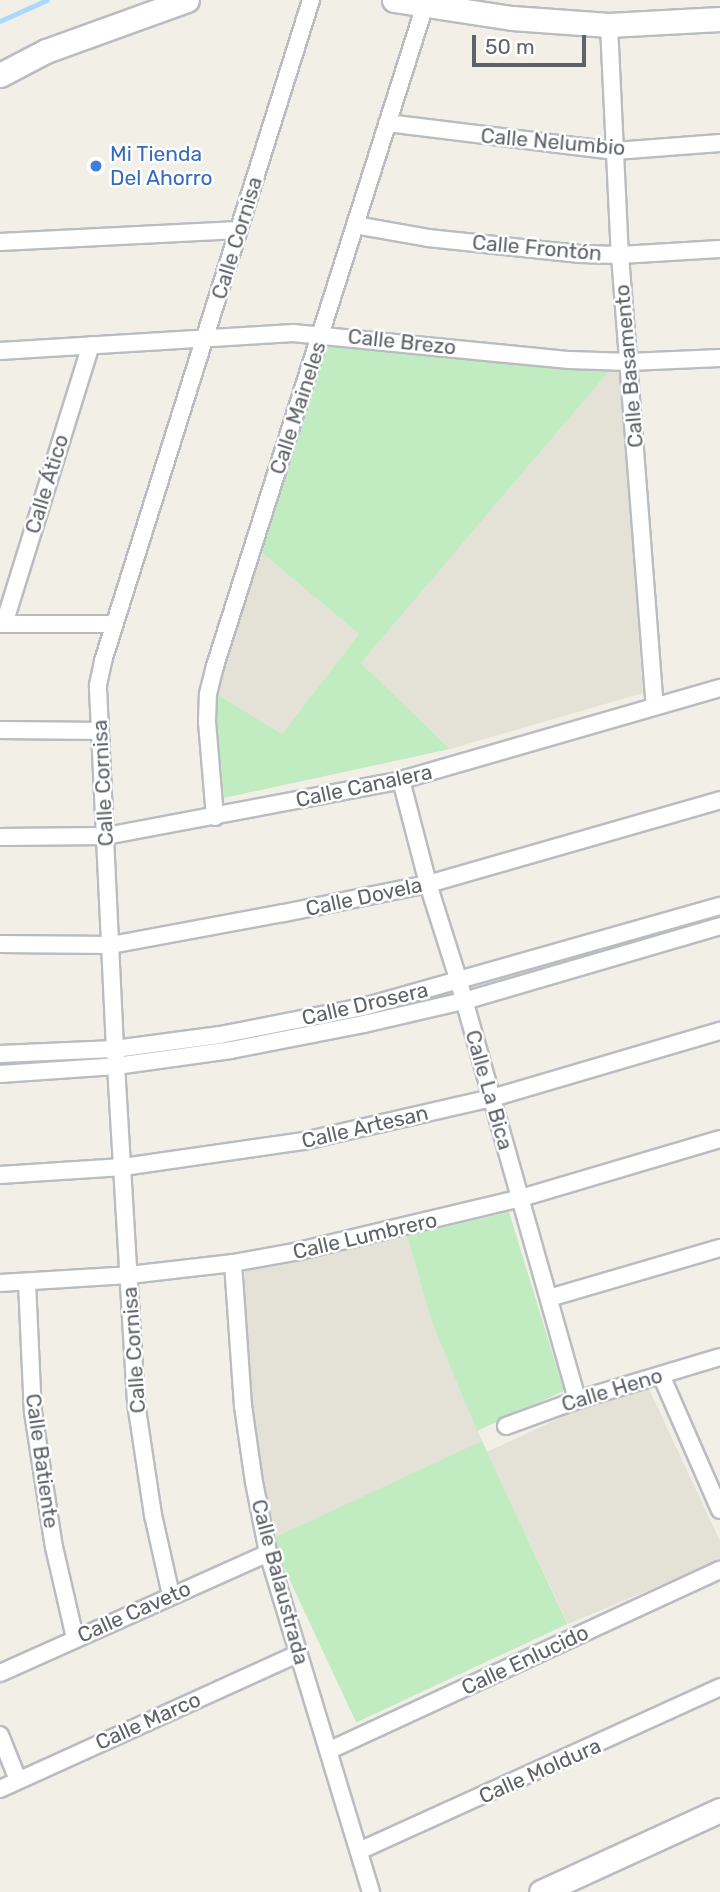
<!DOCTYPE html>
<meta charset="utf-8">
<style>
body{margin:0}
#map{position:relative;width:720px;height:1892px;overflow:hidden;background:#f2efe7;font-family:Rubik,sans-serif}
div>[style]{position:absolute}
.education>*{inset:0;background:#e4e1d7}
.green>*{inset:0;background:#c1ebc1;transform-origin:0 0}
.stream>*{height:4.5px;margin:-2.25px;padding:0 2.25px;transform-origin:2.25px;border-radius:2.25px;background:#a9d9ff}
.roads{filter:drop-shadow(2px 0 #b9bcc1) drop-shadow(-2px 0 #b9bcc1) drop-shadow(0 2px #b9bcc1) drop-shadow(0 -2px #b9bcc1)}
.street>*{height:16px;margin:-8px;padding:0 8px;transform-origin:8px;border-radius:8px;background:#fff}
.secondary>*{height:23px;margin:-11.5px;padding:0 11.5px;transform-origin:11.5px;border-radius:11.5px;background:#fff}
.dots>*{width:19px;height:19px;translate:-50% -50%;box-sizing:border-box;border:4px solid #fff;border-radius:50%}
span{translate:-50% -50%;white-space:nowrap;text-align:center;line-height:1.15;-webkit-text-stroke:5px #fff;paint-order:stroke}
.street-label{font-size:21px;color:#5e6269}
.shop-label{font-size:21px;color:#366cbe}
.left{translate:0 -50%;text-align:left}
.scale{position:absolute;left:472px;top:35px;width:114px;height:32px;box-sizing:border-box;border:4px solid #5e6269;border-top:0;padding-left:9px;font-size:21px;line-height:24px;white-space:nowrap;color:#5e6269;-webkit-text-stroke:5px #fff;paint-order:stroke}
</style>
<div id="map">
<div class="education">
<i style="clip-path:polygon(610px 370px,620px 372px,643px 693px,450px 749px,361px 663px)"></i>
<i style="clip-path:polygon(262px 553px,359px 634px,282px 734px,214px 692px)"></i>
<i style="clip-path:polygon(407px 1236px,432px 1322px,482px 1441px,274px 1547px,258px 1489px,245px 1359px,245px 1267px)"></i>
<i style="clip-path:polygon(648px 1387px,720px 1541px,720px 1560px,568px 1624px,487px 1452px,570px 1413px)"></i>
</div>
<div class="green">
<i style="clip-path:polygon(328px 343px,610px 370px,361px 663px,450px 749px,224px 798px,214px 692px,282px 734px,359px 634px,262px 553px)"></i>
<i style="clip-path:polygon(509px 1212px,564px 1391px,477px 1431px,432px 1322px,407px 1236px)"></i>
<i style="left:482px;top:1441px;width:202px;height:233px;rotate:65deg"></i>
</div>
<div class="stream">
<i style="left:0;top:21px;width:51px;rotate:-24.1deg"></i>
</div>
<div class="roads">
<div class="street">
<i style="left:609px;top:25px;width:230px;rotate:87.3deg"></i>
<i style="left:620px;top:255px;width:452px;rotate:85.6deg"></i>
<i style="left:387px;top:123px;width:230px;rotate:7deg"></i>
<i style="left:615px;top:151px;width:105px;rotate:-4.4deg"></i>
<i style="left:355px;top:225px;width:74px;rotate:10.1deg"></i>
<i style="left:428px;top:238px;width:153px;rotate:6deg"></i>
<i style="left:580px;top:254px;width:40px;rotate:1.4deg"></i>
<i style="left:620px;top:255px;width:100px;rotate:-3.4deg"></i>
<i style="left:0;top:242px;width:239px;rotate:-2.9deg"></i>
<i style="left:0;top:351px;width:294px;rotate:-3.5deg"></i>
<i style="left:293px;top:333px;width:278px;rotate:5.6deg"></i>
<i style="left:570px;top:360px;width:59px;rotate:1.9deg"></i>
<i style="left:629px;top:362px;width:91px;rotate:-2.5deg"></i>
<i style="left:0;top:624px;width:114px"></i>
<i style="left:4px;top:624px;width:292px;rotate:-72.7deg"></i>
<i style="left:0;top:730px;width:99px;rotate:0.6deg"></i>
<i style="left:401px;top:780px;width:107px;rotate:75.4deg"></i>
<i style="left:428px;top:884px;width:103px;rotate:72.4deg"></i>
<i style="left:459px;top:982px;width:434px;rotate:74.2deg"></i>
<i style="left:215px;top:817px;width:96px;rotate:-94.8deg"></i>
<i style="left:207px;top:721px;width:27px;rotate:-88deg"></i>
<i style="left:208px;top:694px;width:29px;rotate:-76deg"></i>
<i style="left:215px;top:666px;width:694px;rotate:-72.37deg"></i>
<i style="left:0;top:837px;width:106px;rotate:-0.5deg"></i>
<i style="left:106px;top:836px;width:300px;rotate:-10.7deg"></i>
<i style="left:401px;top:780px;width:332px;rotate:-16.1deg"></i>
<i style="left:0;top:944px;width:111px;rotate:0.5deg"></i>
<i style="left:111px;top:945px;width:176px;rotate:-10.5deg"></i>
<i style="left:284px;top:913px;width:147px;rotate:-11.4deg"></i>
<i style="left:428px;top:884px;width:304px;rotate:-16deg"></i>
<i style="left:0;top:1054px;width:115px;rotate:-2.5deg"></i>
<i style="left:115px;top:1049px;width:106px;rotate:-7.6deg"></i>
<i style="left:220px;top:1035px;width:146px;rotate:-11.1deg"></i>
<i style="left:363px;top:1007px;width:371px;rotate:-15.8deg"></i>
<i style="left:0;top:1074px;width:116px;rotate:-3.9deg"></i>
<i style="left:116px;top:1066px;width:116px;rotate:-7.9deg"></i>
<i style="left:231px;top:1050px;width:136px;rotate:-11.1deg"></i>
<i style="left:364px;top:1024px;width:103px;rotate:-13deg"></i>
<i style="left:464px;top:1001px;width:267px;rotate:-16.3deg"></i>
<i style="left:0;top:1175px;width:123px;rotate:-3.7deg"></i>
<i style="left:123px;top:1167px;width:183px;rotate:-8.2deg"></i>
<i style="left:304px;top:1141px;width:193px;rotate:-12.9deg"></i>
<i style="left:492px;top:1098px;width:238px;rotate:-16.4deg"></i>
<i style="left:233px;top:1263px;width:143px;rotate:86deg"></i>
<i style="left:243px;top:1406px;width:77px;rotate:81.8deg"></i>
<i style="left:254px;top:1482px;width:72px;rotate:78.8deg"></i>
<i style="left:268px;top:1553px;width:354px;rotate:73.1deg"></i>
<i style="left:27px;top:1282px;width:130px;rotate:87.4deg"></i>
<i style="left:33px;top:1412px;width:137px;rotate:81.2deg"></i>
<i style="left:54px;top:1547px;width:93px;rotate:77deg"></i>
<i style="left:0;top:1283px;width:129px;rotate:-3.5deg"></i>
<i style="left:129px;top:1275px;width:105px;rotate:-6.6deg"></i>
<i style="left:233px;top:1263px;width:67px;rotate:-10.3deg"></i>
<i style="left:299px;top:1251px;width:228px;rotate:-13.4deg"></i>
<i style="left:521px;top:1198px;width:208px;rotate:-16.5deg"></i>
<i style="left:549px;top:1298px;width:178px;rotate:-16.3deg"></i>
<i style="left:661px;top:1375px;width:147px;rotate:66.4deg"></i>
<i style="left:506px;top:1426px;width:76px;rotate:-20.1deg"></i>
<i style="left:577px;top:1400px;width:149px;rotate:-16.7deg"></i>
<i style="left:171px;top:1595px;width:82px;rotate:-102.7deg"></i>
<i style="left:153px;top:1515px;width:114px;rotate:-98.6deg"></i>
<i style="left:136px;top:1402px;width:354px;rotate:-93.4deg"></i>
<i style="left:115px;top:1049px;width:364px;rotate:-92.7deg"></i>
<i style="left:98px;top:685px;width:25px;rotate:-78deg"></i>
<i style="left:103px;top:661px;width:693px;rotate:-72.53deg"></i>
<i style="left:0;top:1673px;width:294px;rotate:-24.1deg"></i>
<i style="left:0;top:1735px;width:48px;rotate:68.2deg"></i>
<i style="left:330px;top:1750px;width:430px;rotate:-24.8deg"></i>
<i style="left:0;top:1789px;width:326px;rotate:-24.4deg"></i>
<i style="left:359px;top:1851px;width:397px;rotate:-24.4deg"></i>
</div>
<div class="secondary">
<i style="left:394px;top:0;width:119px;rotate:8.7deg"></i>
<i style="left:512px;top:18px;width:97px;rotate:4.1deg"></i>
<i style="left:609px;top:25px;width:111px;rotate:-3.1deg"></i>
<i style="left:0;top:75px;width:52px;rotate:-27.6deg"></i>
<i style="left:46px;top:51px;width:150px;rotate:-19.9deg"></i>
<i style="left:541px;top:1892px;width:197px;rotate:-24.6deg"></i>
</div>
</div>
<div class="dots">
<i style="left:96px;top:166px;background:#3f7fe0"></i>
</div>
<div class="street-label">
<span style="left:553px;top:142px;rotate:5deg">Calle Nelumbio</span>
<span style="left:237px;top:238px;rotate:-73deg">Calle Cornisa</span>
<span style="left:537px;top:248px;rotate:5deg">Calle Frontón</span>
<span style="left:402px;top:342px;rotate:6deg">Calle Brezo</span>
<span style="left:629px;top:366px;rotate:-95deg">Calle Basamento</span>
<span style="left:298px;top:408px;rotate:-72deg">Calle Maineles</span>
<span style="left:47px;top:484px;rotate:-73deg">Calle Ático</span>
<span style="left:103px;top:783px;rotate:-93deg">Calle Cornisa</span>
<span style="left:364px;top:786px;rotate:-12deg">Calle Canalera</span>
<span style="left:364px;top:897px;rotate:-12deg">Calle Dovela</span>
<span style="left:365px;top:1004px;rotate:-13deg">Calle Drosera</span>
<span style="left:489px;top:1090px;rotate:74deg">Calle La Bica</span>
<span style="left:365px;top:1127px;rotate:-13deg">Calle Artesan</span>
<span style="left:365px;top:1236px;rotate:-13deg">Calle Lumbrero</span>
<span style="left:134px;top:1350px;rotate:-94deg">Calle Cornisa</span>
<span style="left:612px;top:1390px;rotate:-17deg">Calle Heno</span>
<span style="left:42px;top:1461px;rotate:82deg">Calle Batiente</span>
<span style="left:280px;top:1582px;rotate:75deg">Calle Balaustrada</span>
<span style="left:134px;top:1612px;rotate:-24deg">Calle Caveto</span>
<span style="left:525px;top:1660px;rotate:-25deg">Calle Enlucido</span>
<span style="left:148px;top:1721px;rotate:-24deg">Calle Marco</span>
<span style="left:540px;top:1771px;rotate:-24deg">Calle Moldura</span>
</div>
<div class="shop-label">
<span class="left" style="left:110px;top:166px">Mi Tienda<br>Del Ahorro</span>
</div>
<div class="scale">50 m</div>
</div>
